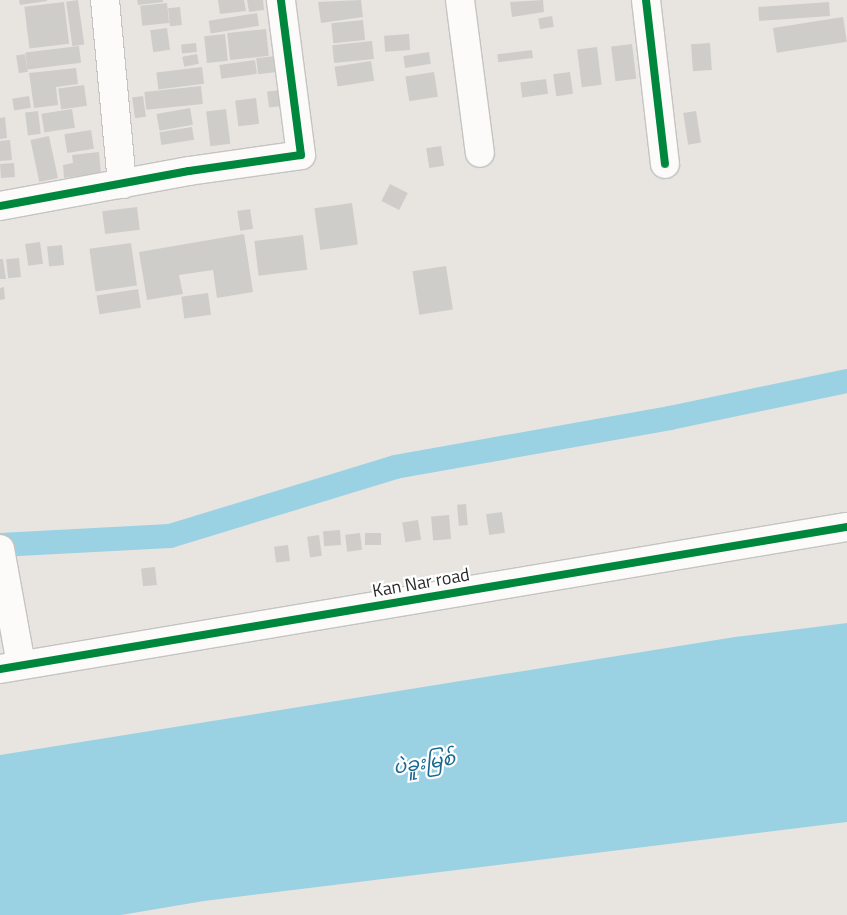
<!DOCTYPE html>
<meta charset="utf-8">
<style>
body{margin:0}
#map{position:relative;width:847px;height:915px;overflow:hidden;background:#e8e5e1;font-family:"Titillium Web","Noto Sans Myanmar",sans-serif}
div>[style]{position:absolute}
.water>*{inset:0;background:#9ad2e4}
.canal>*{height:24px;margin:-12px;padding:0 12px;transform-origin:12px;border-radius:12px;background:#9ad2e4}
.building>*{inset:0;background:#cfcdca;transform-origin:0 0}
.roads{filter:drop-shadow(1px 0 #c4c4c3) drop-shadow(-1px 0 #c4c4c3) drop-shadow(0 1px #c4c4c3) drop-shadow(0 -1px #c4c4c3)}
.minor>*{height:28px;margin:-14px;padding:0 14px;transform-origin:14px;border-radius:14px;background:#fcfbfa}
.tertiary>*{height:28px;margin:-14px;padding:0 14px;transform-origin:14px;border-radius:14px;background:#fcfbfa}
.cycleway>*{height:8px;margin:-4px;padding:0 4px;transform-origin:4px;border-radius:4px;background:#00873e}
span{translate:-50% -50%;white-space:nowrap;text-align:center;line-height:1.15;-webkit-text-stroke:4.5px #fff;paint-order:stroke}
.street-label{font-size:18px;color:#2a2a2a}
.water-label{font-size:19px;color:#186990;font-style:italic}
</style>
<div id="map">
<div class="water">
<i style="clip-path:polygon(847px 623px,847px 822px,204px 901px,121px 915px,0 915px,0 755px,735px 637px)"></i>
</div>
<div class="canal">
<i style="left:0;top:545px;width:170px;rotate:-3deg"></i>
<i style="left:170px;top:536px;width:235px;rotate:-17deg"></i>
<i style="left:395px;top:467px;width:279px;rotate:-10.1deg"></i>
<i style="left:670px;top:418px;width:181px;rotate:-11.8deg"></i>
</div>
<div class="building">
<i style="clip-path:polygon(19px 0,47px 0,47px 1px,20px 5px)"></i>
<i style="left:78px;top:0;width:45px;height:12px;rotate:82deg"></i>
<i style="clip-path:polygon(137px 0,163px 0,163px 2px,138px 5px)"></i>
<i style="clip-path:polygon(218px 0,244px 0,246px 11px,220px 14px)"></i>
<i style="clip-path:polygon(247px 0,263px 0,264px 10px,249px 12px)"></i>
<i style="clip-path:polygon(361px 0,363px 17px,321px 23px,318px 2px)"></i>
<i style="clip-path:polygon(543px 0,544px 12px,512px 17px,510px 2px)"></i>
<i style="left:64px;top:2px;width:42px;height:40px;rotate:83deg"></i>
<i style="left:829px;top:2px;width:14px;height:71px;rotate:86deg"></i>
<i style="left:167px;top:3px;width:20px;height:27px;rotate:84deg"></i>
<i style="left:180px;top:7px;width:18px;height:12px;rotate:84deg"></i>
<i style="left:257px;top:13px;width:13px;height:49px;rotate:81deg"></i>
<i style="left:552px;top:16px;width:11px;height:14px;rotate:80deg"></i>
<i style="left:843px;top:17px;width:25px;height:71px;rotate:81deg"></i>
<i style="left:363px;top:20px;width:20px;height:32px;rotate:84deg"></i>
<i style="left:167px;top:28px;width:22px;height:17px;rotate:82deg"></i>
<i style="left:266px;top:29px;width:27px;height:39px;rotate:84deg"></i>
<i style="left:225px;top:34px;width:27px;height:21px;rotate:84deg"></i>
<i style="left:409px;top:34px;width:16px;height:25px;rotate:86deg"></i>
<i style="left:372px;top:41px;width:18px;height:40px;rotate:84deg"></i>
<i style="left:196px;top:43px;width:9px;height:15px;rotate:84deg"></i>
<i style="left:710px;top:43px;width:27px;height:19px;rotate:86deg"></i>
<i style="left:632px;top:44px;width:35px;height:21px;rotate:83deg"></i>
<i style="left:79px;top:46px;width:17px;height:54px;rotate:83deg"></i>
<i style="left:597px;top:47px;width:38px;height:20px;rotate:83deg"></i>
<i style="left:532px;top:50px;width:8px;height:35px;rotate:83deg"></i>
<i style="left:429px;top:52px;width:12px;height:26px;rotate:81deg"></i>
<i style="left:25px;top:54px;width:18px;height:9px;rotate:81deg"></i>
<i style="left:197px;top:54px;width:10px;height:15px;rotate:79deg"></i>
<i style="left:275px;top:56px;width:16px;height:19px;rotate:83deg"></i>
<i style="left:255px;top:60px;width:14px;height:36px;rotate:82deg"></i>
<i style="left:371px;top:61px;width:20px;height:37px;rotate:81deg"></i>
<i style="left:202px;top:67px;width:17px;height:46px;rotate:83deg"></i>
<i style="clip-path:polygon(76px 68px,78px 84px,56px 87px,58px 105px,34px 108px,29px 73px)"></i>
<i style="left:434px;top:72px;width:25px;height:29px;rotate:81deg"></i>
<i style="left:570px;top:72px;width:22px;height:17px;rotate:82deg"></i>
<i style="left:546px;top:79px;width:15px;height:26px;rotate:82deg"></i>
<i style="left:84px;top:85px;width:21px;height:26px;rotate:82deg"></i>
<i style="left:201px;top:86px;width:18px;height:57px;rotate:84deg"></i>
<i style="left:280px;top:90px;width:16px;height:13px;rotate:83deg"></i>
<i style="left:29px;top:96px;width:12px;height:17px;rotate:81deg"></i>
<i style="left:143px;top:96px;width:21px;height:11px;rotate:82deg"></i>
<i style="left:256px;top:98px;width:26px;height:21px;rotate:83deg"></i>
<i style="left:190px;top:108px;width:17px;height:34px;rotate:80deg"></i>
<i style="left:72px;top:109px;width:19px;height:31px;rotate:81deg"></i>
<i style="left:226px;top:109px;width:35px;height:20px;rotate:83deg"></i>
<i style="left:38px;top:111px;width:23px;height:13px;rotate:83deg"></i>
<i style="left:696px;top:111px;width:32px;height:13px;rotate:81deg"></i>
<i style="clip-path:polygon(5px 117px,7px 138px,0 139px,0 118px)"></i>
<i style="left:192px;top:127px;width:13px;height:33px;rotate:81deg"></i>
<i style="left:91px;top:130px;width:19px;height:27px;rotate:81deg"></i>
<i style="left:49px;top:136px;width:43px;height:19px;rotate:78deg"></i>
<i style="clip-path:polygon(10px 140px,12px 160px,0 161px,0 141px)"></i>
<i style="left:441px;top:146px;width:20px;height:15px;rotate:81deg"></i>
<i style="clip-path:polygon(99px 152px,101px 173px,64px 178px,63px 165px,73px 163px,72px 155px)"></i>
<i style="left:14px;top:163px;width:14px;height:14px;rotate:86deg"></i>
<i style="left:390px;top:184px;width:20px;height:19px;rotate:27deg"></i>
<i style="left:352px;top:203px;width:42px;height:38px;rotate:82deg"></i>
<i style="left:137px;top:207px;width:23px;height:35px;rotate:83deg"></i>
<i style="left:250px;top:209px;width:20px;height:13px;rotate:81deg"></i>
<i style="clip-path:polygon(244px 234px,253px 292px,217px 298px,213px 270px,179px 275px,183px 294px,147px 300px,139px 252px)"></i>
<i style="left:303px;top:235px;width:35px;height:49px;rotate:83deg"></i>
<i style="left:40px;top:242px;width:22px;height:15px;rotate:82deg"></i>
<i style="left:131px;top:243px;width:43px;height:42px;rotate:82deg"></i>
<i style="left:62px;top:245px;width:20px;height:15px;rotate:84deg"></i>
<i style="left:19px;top:258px;width:19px;height:13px;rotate:84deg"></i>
<i style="clip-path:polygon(0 259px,3px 259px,6px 279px,0 279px)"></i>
<i style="left:446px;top:266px;width:44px;height:34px;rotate:81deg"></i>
<i style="clip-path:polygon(4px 287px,5px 299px,0 300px,0 288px)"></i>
<i style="left:138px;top:289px;width:19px;height:42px;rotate:81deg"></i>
<i style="left:208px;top:293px;width:22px;height:27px;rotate:82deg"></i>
<i style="left:466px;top:504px;width:21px;height:9px;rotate:85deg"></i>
<i style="left:502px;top:512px;width:21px;height:16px;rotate:82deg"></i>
<i style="left:449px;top:515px;width:24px;height:18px;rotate:85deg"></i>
<i style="left:418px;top:520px;width:20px;height:16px;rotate:81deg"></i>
<i style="left:340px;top:530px;width:15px;height:17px;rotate:86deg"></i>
<i style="left:360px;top:533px;width:17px;height:15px;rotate:83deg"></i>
<i style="left:365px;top:533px;width:16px;height:12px"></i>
<i style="left:319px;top:535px;width:21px;height:12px;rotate:82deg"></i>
<i style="left:288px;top:545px;width:16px;height:14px;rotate:83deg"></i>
<i style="left:155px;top:567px;width:18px;height:14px;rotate:84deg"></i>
</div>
<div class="roads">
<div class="minor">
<i style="left:105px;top:0;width:185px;rotate:84.7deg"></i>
<i style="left:460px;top:0;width:154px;rotate:82.6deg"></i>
<i style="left:646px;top:0;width:165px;rotate:83.4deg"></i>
<i style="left:0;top:206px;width:192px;rotate:-10.5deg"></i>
<i style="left:189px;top:171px;width:113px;rotate:-8.1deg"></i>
<i style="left:301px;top:155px;width:156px;rotate:-97.4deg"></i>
<i style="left:0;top:549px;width:118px;rotate:79.7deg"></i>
</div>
<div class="tertiary">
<i style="left:0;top:669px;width:859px;rotate:-9.52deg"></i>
</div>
</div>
<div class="cycleway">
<i style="left:646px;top:0;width:165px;rotate:83.4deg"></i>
<i style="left:0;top:206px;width:192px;rotate:-10.5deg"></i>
<i style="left:189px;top:171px;width:113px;rotate:-8.1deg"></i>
<i style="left:301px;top:155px;width:156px;rotate:-97.4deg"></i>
<i style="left:0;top:669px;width:859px;rotate:-9.52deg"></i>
</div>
<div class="street-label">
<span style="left:421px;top:583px;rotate:-10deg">Kan Nar road</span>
</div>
<div class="water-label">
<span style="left:424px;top:762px;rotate:-9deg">ပဲခူးမြစ်</span>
</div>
</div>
